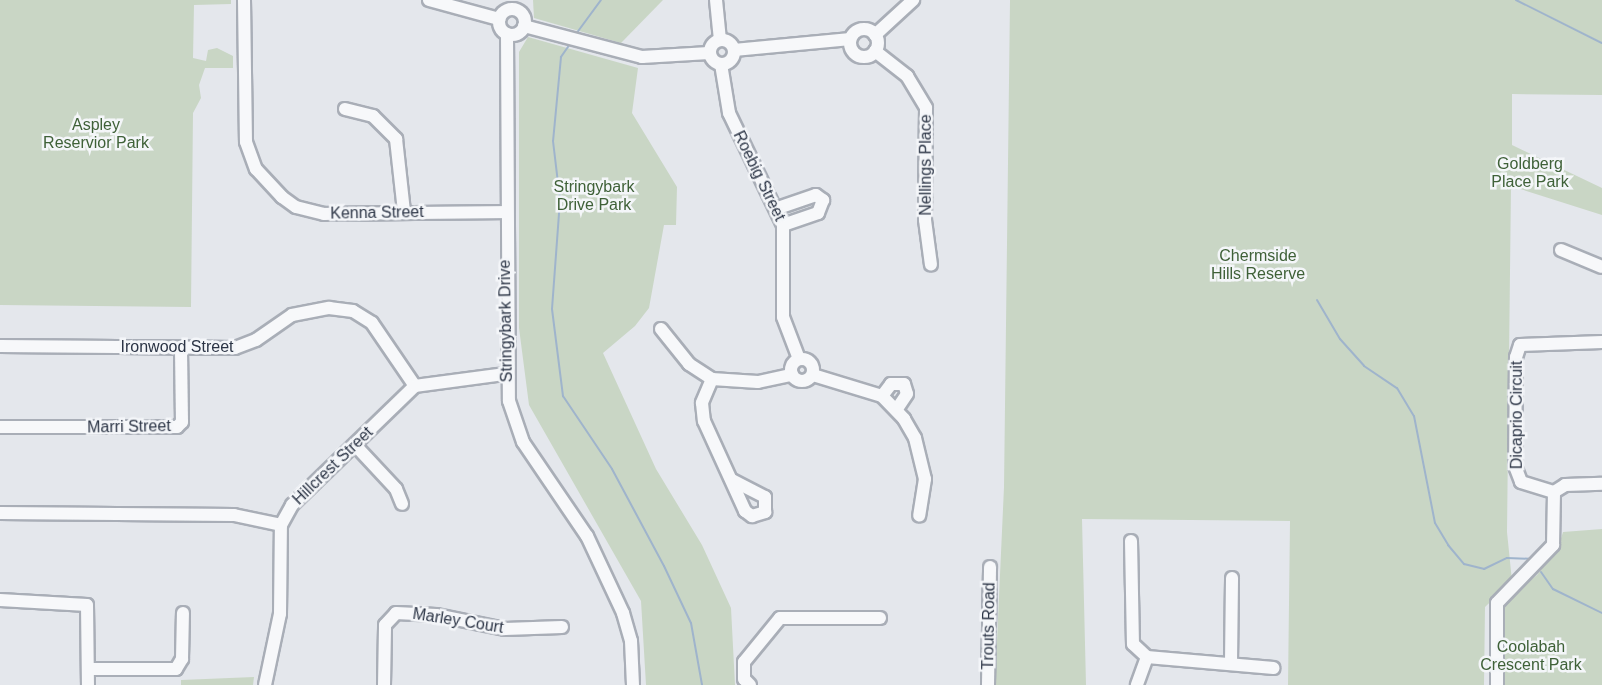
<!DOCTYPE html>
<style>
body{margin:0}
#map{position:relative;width:1602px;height:685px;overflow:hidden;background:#e4e7ec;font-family:Arial,sans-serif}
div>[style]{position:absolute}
.green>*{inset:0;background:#c9d6c5}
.stream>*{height:2px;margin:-1px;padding:0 1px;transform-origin:1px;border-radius:1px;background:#9fb4cc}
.roads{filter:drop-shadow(2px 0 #a9aeb7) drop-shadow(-2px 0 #a9aeb7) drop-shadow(0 2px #a9aeb7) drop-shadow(0 -2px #a9aeb7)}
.minor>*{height:12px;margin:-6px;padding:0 6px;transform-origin:6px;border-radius:6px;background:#f7f8fa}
.minor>.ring{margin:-6px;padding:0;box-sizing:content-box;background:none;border:12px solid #f7f8fa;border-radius:50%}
span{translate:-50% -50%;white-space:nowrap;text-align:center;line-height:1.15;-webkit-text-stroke:5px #f4f6f9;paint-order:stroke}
.park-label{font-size:16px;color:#3f6138}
.street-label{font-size:16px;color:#2b3445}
</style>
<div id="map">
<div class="green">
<i style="clip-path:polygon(0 0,231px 0,231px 4px,194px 5px,193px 58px,206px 61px,208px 50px,217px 48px,233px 56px,233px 68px,205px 68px,199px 85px,201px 98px,193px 113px,191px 307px,0 305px)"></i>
<i style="clip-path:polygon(533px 0,663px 0,621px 43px,534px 18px)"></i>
<i style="clip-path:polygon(1010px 0,1602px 0,1602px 95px,1512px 94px,1512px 145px,1602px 188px,1602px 215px,1511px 186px,1507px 532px,1512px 581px,1485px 607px,1484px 685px,1288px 685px,1290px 521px,1082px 519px,1086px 685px,995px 685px,1004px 487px)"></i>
<i style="clip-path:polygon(528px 37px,638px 68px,632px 113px,677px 187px,676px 225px,664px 225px,649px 308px,635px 326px,603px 353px,656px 469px,702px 545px,731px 608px,735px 685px,646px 685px,641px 601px,529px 405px,519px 328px,519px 52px)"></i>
<i style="clip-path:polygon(1602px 529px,1602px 685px,1501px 685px,1500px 611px,1507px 599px,1537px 575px,1558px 548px,1563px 532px)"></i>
<i style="clip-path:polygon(254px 677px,253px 685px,181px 685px,181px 680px)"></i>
</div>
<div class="stream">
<i style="left:1516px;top:0;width:96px;rotate:26.6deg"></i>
<i style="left:576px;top:34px;width:42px;rotate:-53.7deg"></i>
<i style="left:570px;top:44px;width:16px;rotate:125deg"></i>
<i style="left:561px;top:57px;width:84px;rotate:95.4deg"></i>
<i style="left:553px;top:141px;width:59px;rotate:83.2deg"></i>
<i style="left:560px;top:200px;width:109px;rotate:94.2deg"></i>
<i style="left:552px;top:309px;width:88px;rotate:82.8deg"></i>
<i style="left:563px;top:396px;width:88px;rotate:56.1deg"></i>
<i style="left:612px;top:469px;width:110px;rotate:61.8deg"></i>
<i style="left:664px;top:566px;width:63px;rotate:64.7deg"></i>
<i style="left:691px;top:623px;width:63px;rotate:79.9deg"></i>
<i style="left:1317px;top:300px;width:45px;rotate:59.5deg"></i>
<i style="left:1340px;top:339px;width:36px;rotate:48deg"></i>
<i style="left:1364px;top:366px;width:40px;rotate:34deg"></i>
<i style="left:1397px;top:388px;width:33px;rotate:59deg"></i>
<i style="left:1414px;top:416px;width:109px;rotate:78.9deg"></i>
<i style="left:1435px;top:523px;width:26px;rotate:59deg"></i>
<i style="left:1448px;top:545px;width:25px;rotate:50deg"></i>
<i style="left:1464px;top:564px;width:21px;rotate:14deg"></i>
<i style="left:1484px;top:569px;width:25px;rotate:-26deg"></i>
<i style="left:1507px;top:558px;width:27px;rotate:2deg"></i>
<i style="left:1541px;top:572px;width:21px;rotate:55deg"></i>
<i style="left:1553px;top:589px;width:55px;rotate:26.1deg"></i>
</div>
<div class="roads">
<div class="minor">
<i style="left:244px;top:0;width:142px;rotate:89.2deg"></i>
<i style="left:246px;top:142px;width:29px;rotate:70deg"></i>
<i style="left:256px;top:169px;width:38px;rotate:47deg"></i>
<i style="left:282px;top:197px;width:17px;rotate:36deg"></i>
<i style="left:296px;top:207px;width:29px;rotate:14deg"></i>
<i style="left:324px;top:214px;width:182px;rotate:-0.6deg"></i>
<i style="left:429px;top:0;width:73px;rotate:15.2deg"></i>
<i style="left:716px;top:0;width:40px;rotate:84.3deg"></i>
<i class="ring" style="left:499px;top:9px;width:14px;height:14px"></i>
<i style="left:524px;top:26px;width:122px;rotate:14.7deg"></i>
<i style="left:642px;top:57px;width:67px;rotate:-3.4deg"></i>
<i class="ring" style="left:850px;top:29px;width:16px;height:16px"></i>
<i style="left:507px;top:34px;width:367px;rotate:89.7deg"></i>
<i style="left:509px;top:401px;width:43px;rotate:71.1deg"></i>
<i style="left:523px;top:442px;width:114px;rotate:55.8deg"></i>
<i style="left:587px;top:536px;width:85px;rotate:64.9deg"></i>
<i style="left:623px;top:613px;width:29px;rotate:74deg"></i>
<i style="left:631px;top:641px;width:44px;rotate:87.4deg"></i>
<i style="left:875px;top:35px;width:52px;rotate:-42.6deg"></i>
<i class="ring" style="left:710px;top:40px;width:12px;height:12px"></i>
<i style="left:734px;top:50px;width:117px;rotate:-5.4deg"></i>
<i style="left:875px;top:51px;width:41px;rotate:38deg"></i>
<i style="left:907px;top:76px;width:37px;rotate:59deg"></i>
<i style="left:926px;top:108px;width:112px;rotate:90.5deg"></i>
<i style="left:925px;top:220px;width:45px;rotate:82.4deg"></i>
<i style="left:721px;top:64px;width:50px;rotate:80.7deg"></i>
<i style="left:729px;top:113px;width:124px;rotate:64.3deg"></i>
<i style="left:783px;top:225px;width:92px;rotate:90deg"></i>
<i style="left:783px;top:317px;width:45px;rotate:69.1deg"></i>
<i style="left:345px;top:109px;width:29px;rotate:14deg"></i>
<i style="left:373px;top:116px;width:33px;rotate:45deg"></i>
<i style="left:396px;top:139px;width:72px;rotate:83.7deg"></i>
<i style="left:778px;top:208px;width:40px;rotate:-18.9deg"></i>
<i style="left:816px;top:195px;width:9px;rotate:36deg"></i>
<i style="left:823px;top:200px;width:14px;rotate:111deg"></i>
<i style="left:818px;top:213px;width:37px;rotate:161deg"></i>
<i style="left:1561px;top:250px;width:44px;rotate:22.5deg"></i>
<i style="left:661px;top:329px;width:45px;rotate:51.3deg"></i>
<i style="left:689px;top:364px;width:27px;rotate:33deg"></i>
<i style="left:712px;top:379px;width:46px;rotate:3.7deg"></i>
<i style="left:758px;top:382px;width:35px;rotate:-12deg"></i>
<i style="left:1602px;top:342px;width:82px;rotate:177.9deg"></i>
<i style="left:1520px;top:345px;width:13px;rotate:108deg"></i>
<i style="left:1516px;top:357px;width:109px;rotate:90.5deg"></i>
<i style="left:1515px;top:466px;width:17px;rotate:69deg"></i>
<i style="left:1521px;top:482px;width:34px;rotate:17deg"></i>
<i style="left:1554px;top:492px;width:13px;rotate:-32deg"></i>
<i style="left:1565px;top:485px;width:37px;rotate:-2deg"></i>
<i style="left:0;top:346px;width:235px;rotate:0.5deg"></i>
<i style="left:235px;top:348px;width:22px;rotate:-21deg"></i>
<i style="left:256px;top:340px;width:44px;rotate:-34.8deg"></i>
<i style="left:292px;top:315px;width:38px;rotate:-11deg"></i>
<i style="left:329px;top:308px;width:24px;rotate:7deg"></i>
<i style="left:353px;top:311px;width:22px;rotate:32deg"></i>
<i style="left:372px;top:323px;width:76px;rotate:55.7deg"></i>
<i class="ring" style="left:791px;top:359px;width:10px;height:10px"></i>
<i style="left:813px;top:375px;width:72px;rotate:16.9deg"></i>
<i style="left:882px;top:396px;width:32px;rotate:46deg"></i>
<i style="left:904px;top:419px;width:22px;rotate:60deg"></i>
<i style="left:915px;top:438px;width:42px;rotate:76.3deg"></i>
<i style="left:925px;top:479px;width:37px;rotate:99deg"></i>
<i style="left:712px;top:379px;width:26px;rotate:113deg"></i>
<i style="left:702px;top:403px;width:18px;rotate:84deg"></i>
<i style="left:704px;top:421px;width:99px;rotate:65.5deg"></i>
<i style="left:745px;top:511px;width:9px;rotate:36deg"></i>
<i style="left:752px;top:516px;width:14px;rotate:-17deg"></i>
<i style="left:765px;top:512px;width:15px;rotate:-90deg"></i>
<i style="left:765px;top:497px;width:37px;rotate:-153deg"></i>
<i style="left:882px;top:396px;width:15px;rotate:-53deg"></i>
<i style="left:891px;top:384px;width:13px"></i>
<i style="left:904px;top:384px;width:10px;rotate:73deg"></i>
<i style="left:907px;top:394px;width:18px;rotate:124deg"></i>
<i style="left:0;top:427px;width:177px"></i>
<i style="left:177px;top:427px;width:7px;rotate:-45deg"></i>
<i style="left:182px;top:422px;width:74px;rotate:-90.8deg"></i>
<i style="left:355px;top:445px;width:60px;rotate:47deg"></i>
<i style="left:396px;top:489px;width:16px;rotate:68deg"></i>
<i style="left:0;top:513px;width:234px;rotate:0.5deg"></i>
<i style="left:234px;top:515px;width:48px;rotate:12deg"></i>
<i style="left:1131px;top:541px;width:103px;rotate:88.9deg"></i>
<i style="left:1133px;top:644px;width:19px;rotate:43deg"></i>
<i style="left:1147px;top:657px;width:30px;rotate:110deg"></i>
<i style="left:0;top:600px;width:87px;rotate:3.3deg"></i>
<i style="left:87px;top:605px;width:80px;rotate:89.3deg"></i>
<i style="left:1147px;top:657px;width:127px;rotate:5deg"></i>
<i style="left:1231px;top:662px;width:84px;rotate:-89.3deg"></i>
<i style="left:88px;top:669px;width:88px"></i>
<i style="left:176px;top:669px;width:12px;rotate:-59deg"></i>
<i style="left:182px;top:659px;width:46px;rotate:-88.8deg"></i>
<i style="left:265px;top:685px;width:73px;rotate:-78.1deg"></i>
<i style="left:280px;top:614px;width:89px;rotate:-89.4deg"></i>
<i style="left:281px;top:525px;width:23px;rotate:-61deg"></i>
<i style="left:292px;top:505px;width:171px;rotate:-44.1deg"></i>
<i style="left:415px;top:386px;width:91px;rotate:-7.6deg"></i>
<i style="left:384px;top:685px;width:60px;rotate:-89deg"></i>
<i style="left:385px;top:625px;width:16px;rotate:-47deg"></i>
<i style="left:396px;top:613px;width:40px;rotate:2.9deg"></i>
<i style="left:436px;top:615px;width:70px;rotate:11.5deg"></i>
<i style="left:505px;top:629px;width:57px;rotate:-2deg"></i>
<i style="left:750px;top:685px;width:8px;rotate:-135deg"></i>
<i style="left:744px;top:679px;width:17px;rotate:-90deg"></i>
<i style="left:744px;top:662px;width:57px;rotate:-50.7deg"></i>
<i style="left:780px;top:618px;width:100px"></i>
<i style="left:988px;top:685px;width:118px;rotate:-89deg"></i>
<i style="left:1497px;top:685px;width:82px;rotate:-90deg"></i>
<i style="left:1497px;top:603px;width:81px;rotate:-46deg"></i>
<i style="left:1553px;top:545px;width:53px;rotate:-88.9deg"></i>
</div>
</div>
<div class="park-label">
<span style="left:96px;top:134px">Aspley<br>Reservior Park</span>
<span style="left:1530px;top:173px">Goldberg<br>Place Park</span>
<span style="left:594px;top:196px">Stringybark<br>Drive Park</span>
<span style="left:1258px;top:265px">Chermside<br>Hills Reserve</span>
<span style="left:1531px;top:656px">Coolabah<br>Crescent Park</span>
</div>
<div class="street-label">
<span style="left:926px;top:165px;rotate:-90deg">Nellings Place</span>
<span style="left:759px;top:176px;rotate:64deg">Roebig Street</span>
<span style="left:377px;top:213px;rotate:-1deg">Kenna Street</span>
<span style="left:506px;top:321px;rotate:-91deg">Stringybark Drive</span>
<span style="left:177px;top:347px">Ironwood Street</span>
<span style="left:1517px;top:415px;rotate:-90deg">Dicaprio Circuit</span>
<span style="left:129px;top:427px;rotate:-1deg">Marri Street</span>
<span style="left:333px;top:466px;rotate:-44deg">Hillcrest Street</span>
<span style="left:458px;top:621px;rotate:9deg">Marley Court</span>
<span style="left:989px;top:626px;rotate:-89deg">Trouts Road</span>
</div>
</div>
